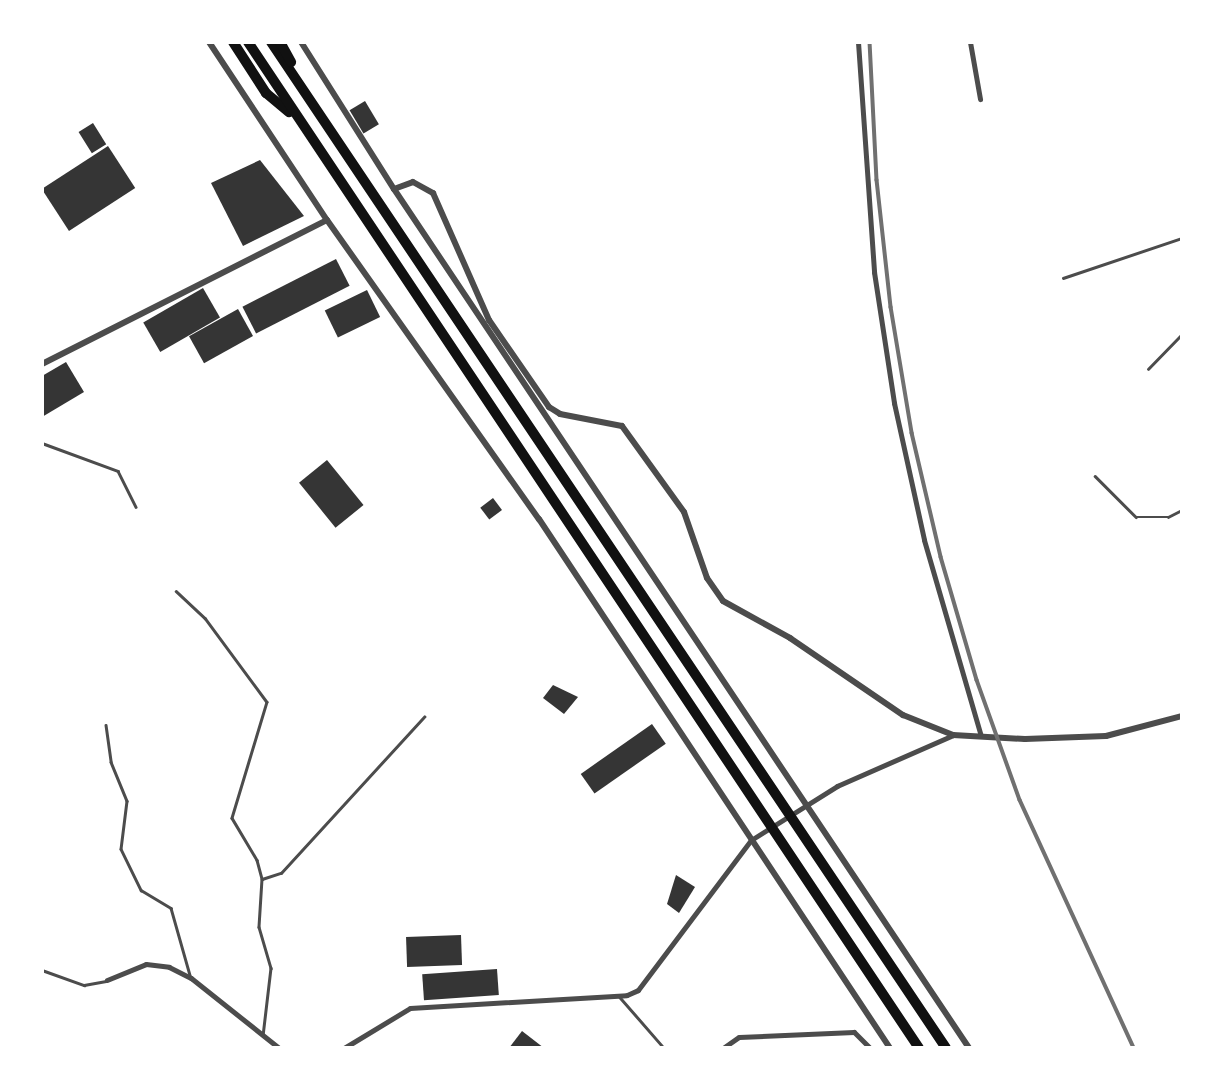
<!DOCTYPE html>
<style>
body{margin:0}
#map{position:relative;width:1224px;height:1090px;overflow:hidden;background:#fff;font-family:Jost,sans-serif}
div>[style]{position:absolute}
.building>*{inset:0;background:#353535;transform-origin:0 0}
.service>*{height:2.5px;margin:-1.25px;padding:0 1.25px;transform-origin:1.25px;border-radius:1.25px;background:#4c4c4c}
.minor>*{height:5px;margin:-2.5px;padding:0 2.5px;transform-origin:2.5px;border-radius:2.5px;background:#4c4c4c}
.tertiary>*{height:6px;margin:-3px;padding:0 3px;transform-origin:3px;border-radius:3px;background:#4c4c4c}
.motorway>*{height:10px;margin:-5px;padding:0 5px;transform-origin:5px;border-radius:5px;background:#111}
.rail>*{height:3.5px;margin:-1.75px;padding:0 1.75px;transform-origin:1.75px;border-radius:1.75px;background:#707070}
span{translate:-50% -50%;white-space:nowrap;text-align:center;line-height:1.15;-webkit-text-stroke:7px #fff;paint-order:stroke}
.frame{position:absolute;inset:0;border:44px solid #fff;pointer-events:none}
</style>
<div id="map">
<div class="building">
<i style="left:365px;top:101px;width:27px;height:18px;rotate:59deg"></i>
<i style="left:93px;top:123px;width:25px;height:17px;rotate:58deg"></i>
<i style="left:108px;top:146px;width:50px;height:79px;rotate:57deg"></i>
<i style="clip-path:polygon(260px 160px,304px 216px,243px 246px,211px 183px)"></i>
<i style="left:336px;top:259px;width:30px;height:105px;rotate:63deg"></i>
<i style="left:203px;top:288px;width:34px;height:69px;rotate:60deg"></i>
<i style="left:367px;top:290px;width:30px;height:47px;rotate:64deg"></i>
<i style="left:238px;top:309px;width:31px;height:56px;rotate:61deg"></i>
<i style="clip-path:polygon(66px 362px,84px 392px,42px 417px,42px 376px)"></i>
<i style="left:327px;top:460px;width:58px;height:36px;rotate:51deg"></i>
<i style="left:493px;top:498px;width:15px;height:16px;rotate:53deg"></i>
<i style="clip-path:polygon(553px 685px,578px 697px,564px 714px,543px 698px)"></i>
<i style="left:652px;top:724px;width:24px;height:87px;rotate:55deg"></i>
<i style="clip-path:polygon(676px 875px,695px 887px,679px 913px,667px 904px)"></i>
<i style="left:461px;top:935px;width:30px;height:55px;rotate:88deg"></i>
<i style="left:497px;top:969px;width:26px;height:75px;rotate:86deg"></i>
<i style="clip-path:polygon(522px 1031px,544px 1048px,509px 1048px)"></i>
</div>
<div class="service">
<i style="left:1063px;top:278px;width:126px;rotate:-18.6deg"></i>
<i style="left:1148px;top:369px;width:49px;rotate:-45.8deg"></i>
<i style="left:42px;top:443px;width:81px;rotate:20.2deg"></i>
<i style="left:118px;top:471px;width:40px;rotate:63.4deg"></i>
<i style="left:1095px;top:476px;width:58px;rotate:45deg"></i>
<i style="left:1136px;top:517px;width:32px"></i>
<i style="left:1168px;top:517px;width:16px;rotate:-27deg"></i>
<i style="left:176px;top:591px;width:40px;rotate:43deg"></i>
<i style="left:205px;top:618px;width:104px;rotate:53.6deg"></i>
<i style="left:267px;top:702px;width:121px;rotate:106.8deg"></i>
<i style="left:232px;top:818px;width:49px;rotate:59.2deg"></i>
<i style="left:257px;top:860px;width:20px;rotate:75deg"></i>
<i style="left:262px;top:879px;width:48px;rotate:93.6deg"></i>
<i style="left:259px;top:927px;width:43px;rotate:73.7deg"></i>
<i style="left:271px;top:968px;width:68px;rotate:96.7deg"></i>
<i style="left:106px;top:725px;width:37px;rotate:82deg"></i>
<i style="left:111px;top:762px;width:42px;rotate:67.7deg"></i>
<i style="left:127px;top:801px;width:48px;rotate:97.1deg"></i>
<i style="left:121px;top:849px;width:46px;rotate:64deg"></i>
<i style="left:141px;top:890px;width:35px;rotate:31deg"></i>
<i style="left:171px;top:908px;width:70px;rotate:74.2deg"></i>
<i style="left:262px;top:879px;width:20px;rotate:-18deg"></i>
<i style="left:281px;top:873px;width:212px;rotate:-47.5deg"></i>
<i style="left:42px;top:970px;width:45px;rotate:19.7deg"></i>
<i style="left:84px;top:985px;width:22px;rotate:-10deg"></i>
<i style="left:618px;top:995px;width:70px;rotate:49deg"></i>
</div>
<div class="minor">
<i style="left:858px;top:42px;width:231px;rotate:86deg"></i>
<i style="left:874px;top:272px;width:133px;rotate:81.3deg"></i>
<i style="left:894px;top:403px;width:140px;rotate:77.6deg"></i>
<i style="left:924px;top:540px;width:204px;rotate:73.8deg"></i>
<i style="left:970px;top:42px;width:58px;rotate:80deg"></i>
<i style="left:107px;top:980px;width:42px;rotate:-22.3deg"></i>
<i style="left:146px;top:964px;width:23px;rotate:7deg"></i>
<i style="left:169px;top:967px;width:25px;rotate:27deg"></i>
<i style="left:191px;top:978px;width:112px;rotate:38.5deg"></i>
<i style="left:344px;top:1048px;width:77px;rotate:-31.2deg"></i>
<i style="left:410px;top:1008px;width:217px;rotate:-3.4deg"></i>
<i style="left:627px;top:995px;width:12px;rotate:-24deg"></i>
<i style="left:638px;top:990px;width:188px;rotate:-53deg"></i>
<i style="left:751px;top:840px;width:102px;rotate:-32.1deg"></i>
<i style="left:837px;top:786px;width:127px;rotate:-23.7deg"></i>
<i style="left:723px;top:1048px;width:19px;rotate:-35deg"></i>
<i style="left:739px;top:1037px;width:115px;rotate:-2.5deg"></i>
<i style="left:854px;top:1032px;width:23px;rotate:45deg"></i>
</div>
<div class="tertiary">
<i style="left:209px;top:42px;width:214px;rotate:56.5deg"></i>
<i style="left:327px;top:220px;width:367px;rotate:54.7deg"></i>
<i style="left:539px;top:519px;width:635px;rotate:56.44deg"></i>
<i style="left:301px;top:42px;width:174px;rotate:57.7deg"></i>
<i style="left:394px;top:189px;width:1034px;rotate:56.2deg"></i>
<i style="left:394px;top:189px;width:20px;rotate:-20deg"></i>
<i style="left:413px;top:182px;width:23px;rotate:29deg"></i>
<i style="left:433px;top:193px;width:139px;rotate:66.2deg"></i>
<i style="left:489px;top:320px;width:106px;rotate:55.4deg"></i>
<i style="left:549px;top:407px;width:13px;rotate:32deg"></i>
<i style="left:560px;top:414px;width:63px;rotate:11deg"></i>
<i style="left:622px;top:426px;width:106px;rotate:54.2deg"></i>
<i style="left:684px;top:512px;width:70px;rotate:70.8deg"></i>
<i style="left:707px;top:578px;width:28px;rotate:55deg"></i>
<i style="left:723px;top:601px;width:77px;rotate:28.9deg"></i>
<i style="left:790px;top:638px;width:137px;rotate:34.3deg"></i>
<i style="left:903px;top:715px;width:54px;rotate:21.8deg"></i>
<i style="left:953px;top:735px;width:72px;rotate:3.2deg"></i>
<i style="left:1025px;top:739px;width:81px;rotate:-2.1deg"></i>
<i style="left:1106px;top:736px;width:79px;rotate:-14.7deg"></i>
<i style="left:42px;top:364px;width:319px;rotate:-26.8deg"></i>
</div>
<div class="motorway">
<i style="left:233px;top:42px;width:61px;rotate:57.1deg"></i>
<i style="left:266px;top:93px;width:30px;rotate:40deg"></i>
<i style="left:248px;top:42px;width:1209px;rotate:56.3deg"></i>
<i style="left:271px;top:42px;width:1211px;rotate:56.14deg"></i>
<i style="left:280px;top:42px;width:23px;rotate:61deg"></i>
</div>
<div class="rail">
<i style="left:870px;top:42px;width:138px;rotate:87.1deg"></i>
<i style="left:877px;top:180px;width:128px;rotate:83.7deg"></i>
<i style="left:891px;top:307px;width:128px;rotate:80.5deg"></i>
<i style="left:912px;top:433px;width:127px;rotate:76.8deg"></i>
<i style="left:941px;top:557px;width:128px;rotate:73.7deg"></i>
<i style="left:977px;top:680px;width:127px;rotate:70.3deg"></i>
<i style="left:1020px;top:800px;width:273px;rotate:65.3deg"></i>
</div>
<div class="frame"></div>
</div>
